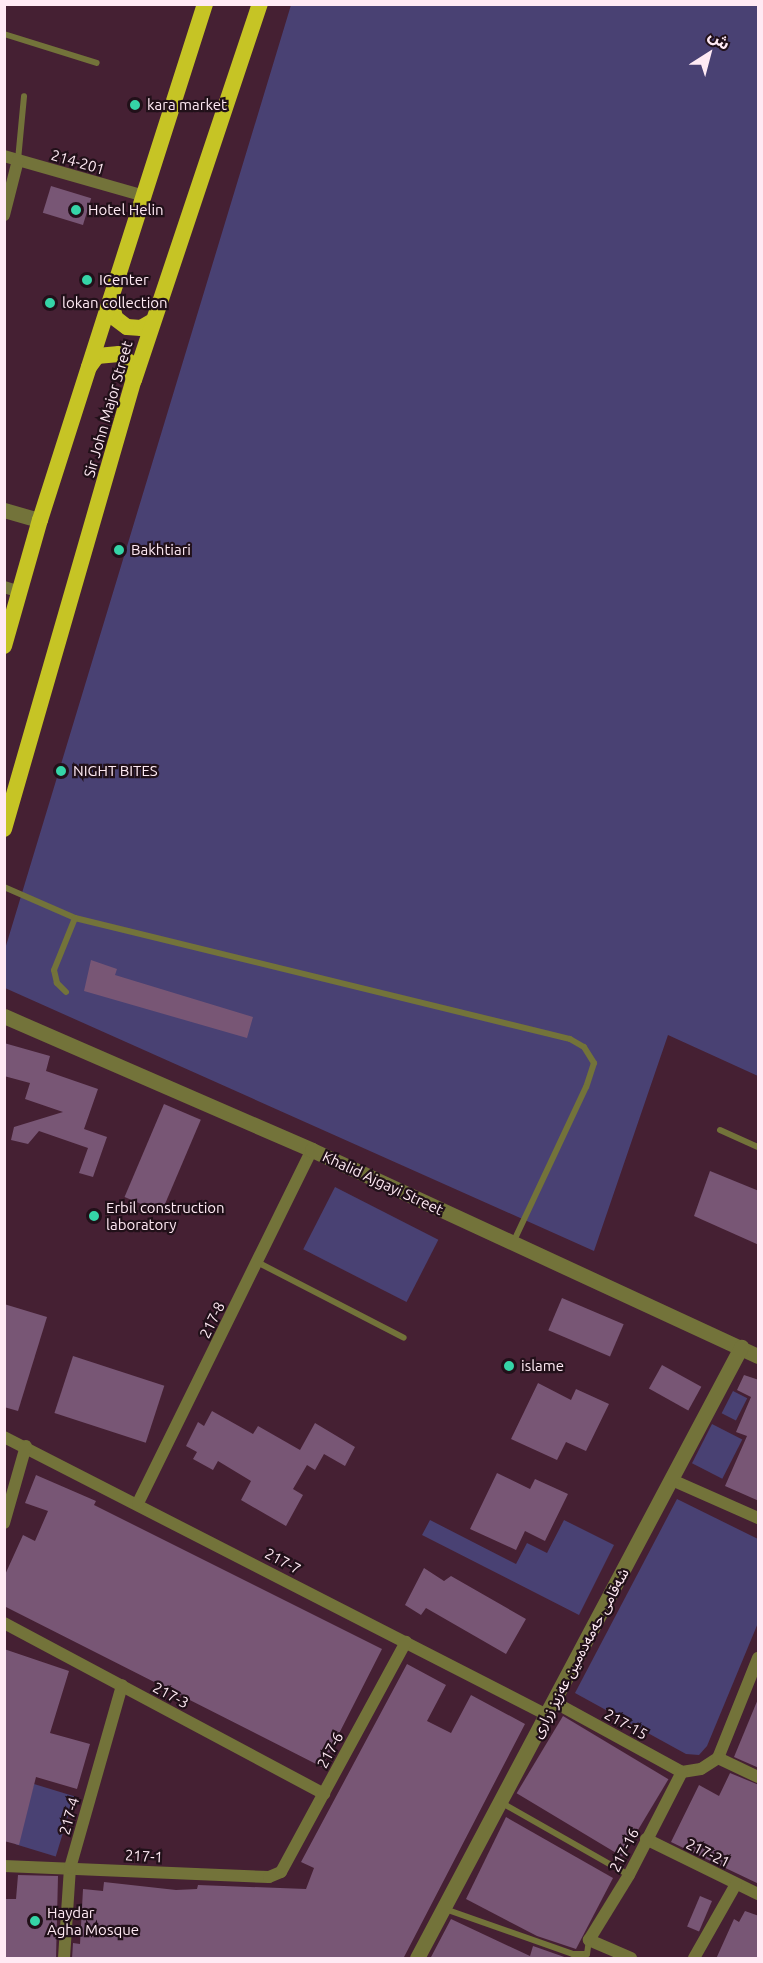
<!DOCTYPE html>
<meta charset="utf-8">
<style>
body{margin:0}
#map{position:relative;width:763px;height:1963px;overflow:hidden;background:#452033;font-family:Ubuntu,"Noto Sans Arabic",sans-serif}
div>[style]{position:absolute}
.green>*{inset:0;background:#494173;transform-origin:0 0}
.building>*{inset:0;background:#785675;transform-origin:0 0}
.service>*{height:6px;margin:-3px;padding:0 3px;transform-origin:3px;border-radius:3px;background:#73733a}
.minor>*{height:12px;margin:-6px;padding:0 6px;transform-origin:6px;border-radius:6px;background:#73733a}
.tertiary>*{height:15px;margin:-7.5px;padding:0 7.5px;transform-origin:7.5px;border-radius:7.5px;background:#73733a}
.trunk>*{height:16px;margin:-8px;padding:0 8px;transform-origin:8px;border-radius:8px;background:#c6c425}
.dots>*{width:16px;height:16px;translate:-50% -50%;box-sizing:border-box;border:3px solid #211019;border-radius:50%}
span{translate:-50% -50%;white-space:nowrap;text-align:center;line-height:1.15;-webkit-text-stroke:4.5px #211019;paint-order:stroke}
.poi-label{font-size:15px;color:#ffeaf4}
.left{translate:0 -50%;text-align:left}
.street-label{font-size:15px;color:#ffeaf4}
.frame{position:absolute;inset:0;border:6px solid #ffeaf4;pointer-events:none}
.north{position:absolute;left:679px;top:24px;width:60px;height:60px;-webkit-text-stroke:4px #211019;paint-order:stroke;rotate:36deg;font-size:16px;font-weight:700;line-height:24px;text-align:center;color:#ffeaf4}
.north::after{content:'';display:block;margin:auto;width:21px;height:27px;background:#ffeaf4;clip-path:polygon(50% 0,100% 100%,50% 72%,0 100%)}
</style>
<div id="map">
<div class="green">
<i style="clip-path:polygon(291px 5px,758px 5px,758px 1076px,668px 1035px,594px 1251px,5px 988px,5px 949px)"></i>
<i style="left:335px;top:1187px;width:116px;height:70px;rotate:27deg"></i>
<i style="left:733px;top:1391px;width:16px;height:25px;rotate:27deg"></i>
<i style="left:712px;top:1424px;width:34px;height:44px;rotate:27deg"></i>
<i style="clip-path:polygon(677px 1499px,758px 1539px,758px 1623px,707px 1746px,699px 1755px,686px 1754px,575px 1693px)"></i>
<i style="clip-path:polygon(430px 1520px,516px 1564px,527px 1543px,547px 1553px,564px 1520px,614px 1545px,579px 1615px,422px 1535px)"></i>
<i style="left:34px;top:1784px;width:42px;height:63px;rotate:17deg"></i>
</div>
<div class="building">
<i style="left:51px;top:186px;width:42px;height:28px;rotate:17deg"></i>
<i style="clip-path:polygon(91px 960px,117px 969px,115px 975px,253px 1017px,247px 1038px,84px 991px)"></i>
<i style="clip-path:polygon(4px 1043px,50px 1056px,46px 1071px,98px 1089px,84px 1129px,107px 1137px,93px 1177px,79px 1173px,88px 1148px,39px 1131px,28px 1144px,11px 1140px,14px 1127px,63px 1112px,25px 1099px,30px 1083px,4px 1076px)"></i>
<i style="left:164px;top:1104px;width:40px;height:101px;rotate:23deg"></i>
<i style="clip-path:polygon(710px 1171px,759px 1191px,759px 1245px,694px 1216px)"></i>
<i style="left:562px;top:1298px;width:67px;height:35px;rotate:23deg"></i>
<i style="clip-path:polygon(4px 1304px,47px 1317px,18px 1411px,4px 1407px)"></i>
<i style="left:73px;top:1356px;width:96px;height:60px;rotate:18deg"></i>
<i style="left:662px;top:1365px;width:45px;height:27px;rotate:29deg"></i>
<i style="clip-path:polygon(744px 1375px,759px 1380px,759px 1501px,725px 1486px,747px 1436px,736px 1432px,751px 1397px,737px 1390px)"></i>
<i style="clip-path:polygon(538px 1383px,571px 1400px,576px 1389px,609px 1404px,586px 1451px,566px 1442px,557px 1460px,511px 1439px)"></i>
<i style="clip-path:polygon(212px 1411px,253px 1434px,258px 1426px,300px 1450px,315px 1423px,355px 1447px,345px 1466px,324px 1454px,315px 1470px,307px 1465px,293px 1489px,303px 1495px,286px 1526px,241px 1500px,251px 1481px,218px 1461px,213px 1470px,193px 1459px,197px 1452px,186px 1446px,198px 1422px,204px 1426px)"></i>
<i style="clip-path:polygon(497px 1473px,530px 1489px,535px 1479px,568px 1494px,545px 1541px,525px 1531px,516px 1550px,470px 1529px)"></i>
<i style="clip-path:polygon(36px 1475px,96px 1501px,94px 1505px,382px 1649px,322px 1767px,4px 1606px,4px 1577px,23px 1535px,35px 1541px,48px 1511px,25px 1503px)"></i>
<i style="clip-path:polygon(424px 1568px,444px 1581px,451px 1576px,526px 1619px,506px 1654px,426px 1608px,421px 1615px,405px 1605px)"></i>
<i style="clip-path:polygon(4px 1649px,69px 1671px,50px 1733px,90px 1744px,77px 1789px,36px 1777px,19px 1845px,4px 1841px)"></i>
<i style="clip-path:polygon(407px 1664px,446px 1685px,427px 1721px,451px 1733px,471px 1695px,525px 1724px,403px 1959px,72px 1959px,73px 1943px,80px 1944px,83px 1889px,103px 1891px,104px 1882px,176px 1890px,197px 1889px,198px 1885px,306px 1889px,314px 1868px,301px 1862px)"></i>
<i style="clip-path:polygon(758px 1699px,759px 1699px,759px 1768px,734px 1757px)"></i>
<i style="left:563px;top:1716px;width:123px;height:90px;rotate:31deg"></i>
<i style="clip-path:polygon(730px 1773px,759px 1785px,759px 1884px,671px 1842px,699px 1785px,719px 1796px)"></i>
<i style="clip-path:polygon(506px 1817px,613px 1878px,576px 1949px,537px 1936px,466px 1899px)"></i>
<i style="clip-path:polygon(18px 1875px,58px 1876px,56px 1959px,4px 1959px,4px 1899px,16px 1899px)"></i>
<i style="left:700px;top:1896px;width:13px;height:33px;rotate:23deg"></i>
<i style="clip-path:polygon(745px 1911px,759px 1916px,759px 1959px,716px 1959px,734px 1919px,739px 1922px)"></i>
<i style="clip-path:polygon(451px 1919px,530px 1956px,533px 1946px,570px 1959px,430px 1959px)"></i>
</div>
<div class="service">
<i style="left:4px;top:34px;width:97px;rotate:17.3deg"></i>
<i style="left:18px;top:160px;width:64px;rotate:-84.6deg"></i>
<i style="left:4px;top:887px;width:77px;rotate:23.6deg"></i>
<i style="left:75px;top:918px;width:510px;rotate:13.74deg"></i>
<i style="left:570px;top:1039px;width:16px;rotate:30deg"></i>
<i style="left:584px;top:1047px;width:19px;rotate:58deg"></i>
<i style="left:594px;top:1063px;width:25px;rotate:108deg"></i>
<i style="left:586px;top:1087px;width:172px;rotate:115.1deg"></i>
<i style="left:66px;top:992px;width:13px;rotate:-135deg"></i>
<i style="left:57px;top:983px;width:13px;rotate:-103deg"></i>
<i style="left:54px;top:970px;width:56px;rotate:-68deg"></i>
<i style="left:720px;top:1130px;width:42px;rotate:24.1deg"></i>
<i style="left:257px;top:1262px;width:165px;rotate:27.3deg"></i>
<i style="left:502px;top:1803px;width:146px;rotate:29.6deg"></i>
<i style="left:445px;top:1909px;width:136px;rotate:19.4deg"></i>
<i style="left:573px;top:1954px;width:14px"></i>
<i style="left:587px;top:1954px;width:14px;rotate:-82deg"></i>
</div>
<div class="minor">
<i style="left:4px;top:156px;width:146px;rotate:15.9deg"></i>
<i style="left:4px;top:215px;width:57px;rotate:-75.7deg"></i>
<i style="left:4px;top:587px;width:17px;rotate:17deg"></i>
<i style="left:4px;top:1437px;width:610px;rotate:27.11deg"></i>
<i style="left:672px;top:1480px;width:94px;rotate:23.8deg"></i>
<i style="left:138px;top:1503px;width:394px;rotate:-63.8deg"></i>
<i style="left:4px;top:1523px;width:80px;rotate:-74.1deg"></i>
<i style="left:4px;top:1623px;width:363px;rotate:28.1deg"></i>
<i style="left:554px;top:1702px;width:146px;rotate:28.7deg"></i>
<i style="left:682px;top:1772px;width:19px;rotate:-9deg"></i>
<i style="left:701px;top:1769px;width:20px;rotate:-33deg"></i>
<i style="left:718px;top:1758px;width:108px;rotate:-68.2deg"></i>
<i style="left:718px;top:1758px;width:44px;rotate:25.4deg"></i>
<i style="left:646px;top:1839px;width:125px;rotate:26.2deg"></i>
<i style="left:4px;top:1866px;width:265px;rotate:2.4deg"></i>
<i style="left:269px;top:1877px;width:13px;rotate:-23deg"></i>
<i style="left:281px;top:1872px;width:262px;rotate:-61.5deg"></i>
<i style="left:64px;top:1958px;width:90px;rotate:-86.2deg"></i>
<i style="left:70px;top:1868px;width:190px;rotate:-74.1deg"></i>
<i style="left:631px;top:1958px;width:46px;rotate:-156.8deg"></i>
<i style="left:589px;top:1940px;width:76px;rotate:-58.4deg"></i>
<i style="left:629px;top:1875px;width:116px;rotate:-62.8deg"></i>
<i style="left:694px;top:1958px;width:85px;rotate:-60.4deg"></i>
</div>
<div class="tertiary">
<i style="left:4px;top:510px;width:37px;rotate:16deg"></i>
<i style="left:4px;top:1016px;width:336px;rotate:23.5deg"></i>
<i style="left:312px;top:1150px;width:491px;rotate:24.8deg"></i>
<i style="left:417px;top:1958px;width:692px;rotate:-62.06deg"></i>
</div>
<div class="trunk">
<i style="left:111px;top:299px;width:19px;rotate:78deg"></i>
<i style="left:115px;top:318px;width:15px;rotate:37deg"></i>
<i style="left:127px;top:327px;width:14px;rotate:4deg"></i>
<i style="left:141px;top:328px;width:14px;rotate:-30deg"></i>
<i style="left:89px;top:367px;width:14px;rotate:-54deg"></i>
<i style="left:97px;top:356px;width:22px;rotate:-5deg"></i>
<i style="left:119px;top:354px;width:14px;rotate:39deg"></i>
<i style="left:130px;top:363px;width:17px;rotate:77deg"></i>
<i style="left:4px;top:646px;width:131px;rotate:-74.1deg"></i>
<i style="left:40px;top:520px;width:542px;rotate:-72.27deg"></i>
<i style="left:4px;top:829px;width:467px;rotate:-73.9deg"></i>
<i style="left:134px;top:380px;width:397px;rotate:-71.5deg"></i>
</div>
<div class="dots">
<i style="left:135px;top:105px;background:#35d4a7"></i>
<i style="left:76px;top:210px;background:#35d4a7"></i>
<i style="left:87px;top:280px;background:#35d4a7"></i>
<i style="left:50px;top:303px;background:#35d4a7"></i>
<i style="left:119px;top:550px;background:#35d4a7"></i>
<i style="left:61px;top:771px;background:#35d4a7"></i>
<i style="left:94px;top:1216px;background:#35d4a7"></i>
<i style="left:509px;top:1366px;background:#35d4a7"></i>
<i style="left:35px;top:1921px;background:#35d4a7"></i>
</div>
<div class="poi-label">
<span class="left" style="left:147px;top:105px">kara market</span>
<span class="left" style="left:88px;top:210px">Hotel Helin</span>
<span class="left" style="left:99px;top:280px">ICenter</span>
<span class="left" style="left:62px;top:303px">lokan collection</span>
<span class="left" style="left:131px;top:550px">Bakhtiari</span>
<span class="left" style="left:73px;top:771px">NIGHT BITES</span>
<span class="left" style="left:106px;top:1216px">Erbil construction<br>laboratory</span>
<span class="left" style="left:521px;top:1366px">islame</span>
<span class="left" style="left:47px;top:1921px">Haydar<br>Agha Mosque</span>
</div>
<div class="street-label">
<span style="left:78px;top:162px;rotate:16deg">214-201</span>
<span style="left:108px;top:409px;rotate:-74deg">Sir John Major Street</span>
<span style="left:383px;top:1183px;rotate:25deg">Khalid Ajgayi Street</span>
<span style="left:212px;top:1320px;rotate:-64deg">217-8</span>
<span style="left:283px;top:1561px;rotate:28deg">217-7</span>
<span style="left:580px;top:1653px;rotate:-62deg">شەقامی حەمەدەمین عەزیز زراری</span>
<span style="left:171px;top:1695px;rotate:28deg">217-3</span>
<span style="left:626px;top:1724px;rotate:29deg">217-15</span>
<span style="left:330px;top:1750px;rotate:-62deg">217-6</span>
<span style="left:69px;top:1816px;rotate:-74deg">217-4</span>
<span style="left:624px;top:1850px;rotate:-63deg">217-16</span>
<span style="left:708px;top:1853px;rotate:26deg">217-21</span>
<span style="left:144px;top:1856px;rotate:3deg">217-1</span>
</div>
<div class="frame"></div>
<div class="north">ش</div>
</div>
